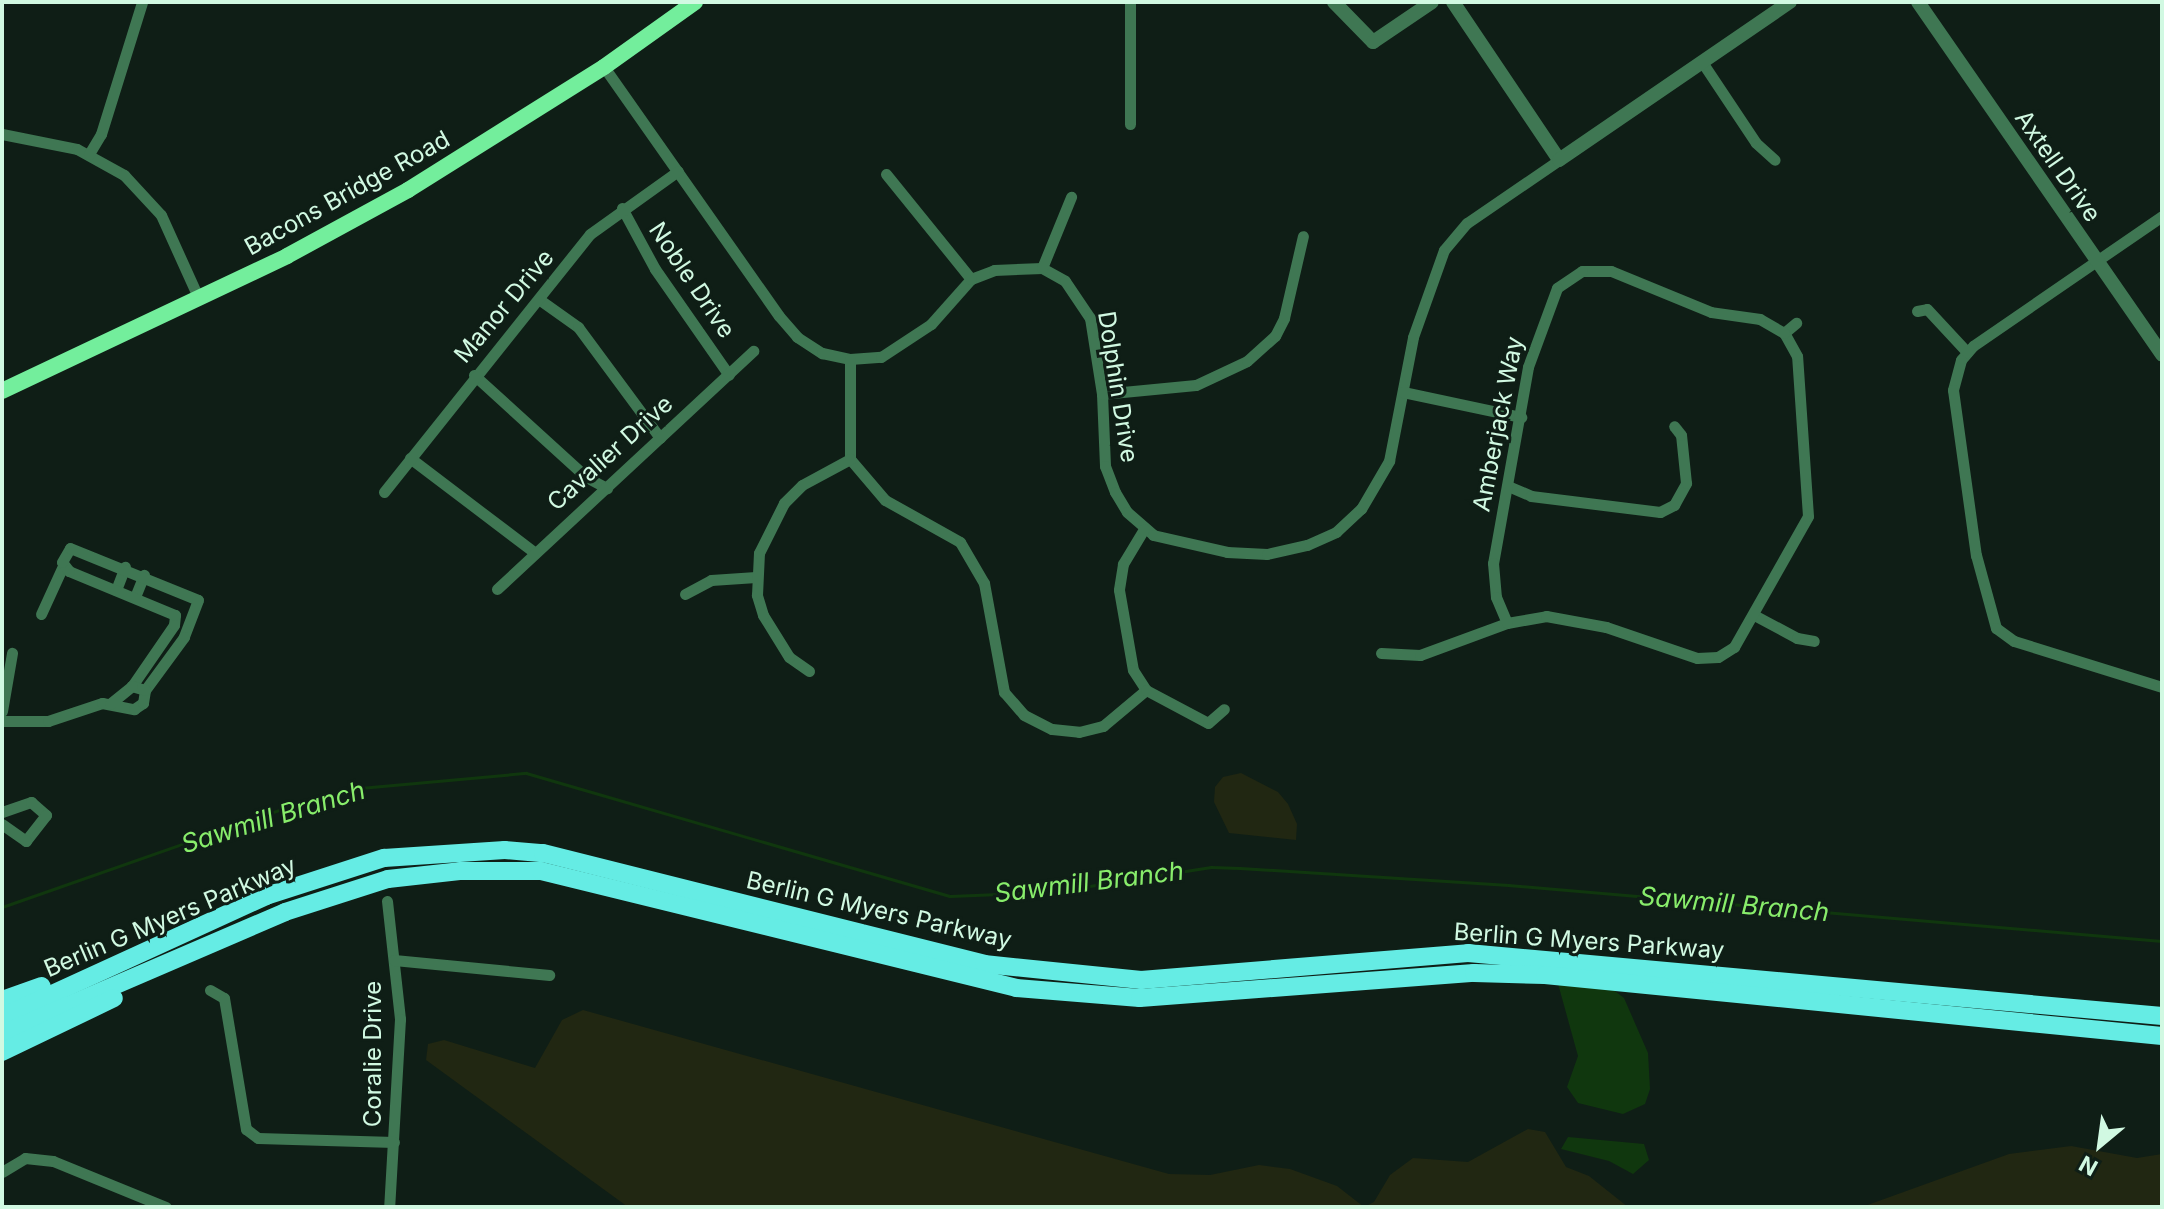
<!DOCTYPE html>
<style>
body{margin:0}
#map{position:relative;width:2164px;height:1209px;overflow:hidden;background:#0f1e16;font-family:Inter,sans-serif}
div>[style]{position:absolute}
.green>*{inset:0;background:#212712}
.water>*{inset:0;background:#10370e}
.stream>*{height:3px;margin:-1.5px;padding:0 1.5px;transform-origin:1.5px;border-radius:1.5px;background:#10370e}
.minor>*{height:11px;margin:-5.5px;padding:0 5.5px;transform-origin:5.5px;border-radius:5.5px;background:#3f7753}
.tertiary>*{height:14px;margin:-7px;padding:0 7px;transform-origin:7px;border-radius:7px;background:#3f7753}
.secondary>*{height:16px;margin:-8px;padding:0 8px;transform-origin:8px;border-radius:8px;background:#73ee9c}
.primary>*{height:18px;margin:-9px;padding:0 9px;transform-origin:9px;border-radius:9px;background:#65ece4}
span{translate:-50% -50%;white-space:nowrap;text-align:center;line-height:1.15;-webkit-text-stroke:6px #0f1e16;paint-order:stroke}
.street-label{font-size:24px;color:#d1f9e2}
.water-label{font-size:26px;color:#88ed6b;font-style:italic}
.frame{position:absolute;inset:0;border:4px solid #d1f9e2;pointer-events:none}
.north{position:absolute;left:2060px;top:1105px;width:80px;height:80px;-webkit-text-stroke:6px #0f1e16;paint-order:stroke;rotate:209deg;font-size:22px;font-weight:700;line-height:32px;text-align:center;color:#d1f9e2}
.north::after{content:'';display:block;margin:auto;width:28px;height:36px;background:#d1f9e2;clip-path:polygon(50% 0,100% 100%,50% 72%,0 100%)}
</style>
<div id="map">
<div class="green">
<i style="clip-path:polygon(1241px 773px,1278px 792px,1288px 804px,1297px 824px,1296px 840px,1229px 833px,1214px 802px,1215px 787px,1223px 777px)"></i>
<i style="clip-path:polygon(583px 1010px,1169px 1174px,1210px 1175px,1259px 1165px,1290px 1169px,1337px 1186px,1364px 1207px,1374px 1202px,1390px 1175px,1413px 1158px,1468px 1162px,1528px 1129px,1545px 1132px,1566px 1167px,1589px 1176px,1628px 1207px,628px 1207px,426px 1060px,428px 1044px,444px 1040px,535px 1068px,562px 1020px)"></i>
<i style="clip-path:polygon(2071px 1146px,2137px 1158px,2162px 1154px,2162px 1207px,1862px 1207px,2009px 1154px)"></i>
</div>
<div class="water">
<i style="clip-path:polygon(1595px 976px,1624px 998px,1648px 1053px,1650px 1089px,1645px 1104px,1623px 1114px,1578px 1103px,1567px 1087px,1578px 1056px,1557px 980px)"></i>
<i style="clip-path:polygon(1568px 1137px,1644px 1144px,1649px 1160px,1633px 1174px,1609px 1161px,1561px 1149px)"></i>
</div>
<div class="stream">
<i style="left:2px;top:907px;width:303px;rotate:-19.3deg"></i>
<i style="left:288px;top:807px;width:74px;rotate:-14.8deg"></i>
<i style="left:360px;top:788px;width:167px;rotate:-5.2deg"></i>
<i style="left:526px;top:773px;width:441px;rotate:16.2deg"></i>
<i style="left:950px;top:896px;width:101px;rotate:-2.3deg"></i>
<i style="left:1051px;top:892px;width:162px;rotate:-8.9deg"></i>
<i style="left:1211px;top:867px;width:29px;rotate:2deg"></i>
<i style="left:1240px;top:868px;width:269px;rotate:3.6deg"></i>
<i style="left:1508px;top:885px;width:656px;rotate:4.89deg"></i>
</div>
<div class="minor">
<i style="left:1702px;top:62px;width:97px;rotate:56.3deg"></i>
<i style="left:1756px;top:143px;width:25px;rotate:42deg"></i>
<i style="left:604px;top:67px;width:304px;rotate:54.9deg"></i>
<i style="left:779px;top:316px;width:28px;rotate:49deg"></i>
<i style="left:797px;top:337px;width:30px;rotate:33deg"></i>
<i style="left:822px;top:353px;width:29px;rotate:12deg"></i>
<i style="left:850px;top:359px;width:31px;rotate:-4deg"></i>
<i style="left:881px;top:357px;width:60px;rotate:-33.4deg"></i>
<i style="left:931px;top:324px;width:60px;rotate:-48.4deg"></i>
<i style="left:971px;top:279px;width:25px;rotate:-21deg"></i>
<i style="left:994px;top:270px;width:48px;rotate:-2.4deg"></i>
<i style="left:1042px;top:268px;width:26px;rotate:29deg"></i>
<i style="left:1065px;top:281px;width:45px;rotate:56deg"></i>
<i style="left:1090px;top:318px;width:77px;rotate:81deg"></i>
<i style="left:1102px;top:394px;width:72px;rotate:87.6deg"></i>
<i style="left:1105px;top:466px;width:28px;rotate:69deg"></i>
<i style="left:1115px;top:492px;width:23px;rotate:59deg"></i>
<i style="left:1127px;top:512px;width:35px;rotate:41deg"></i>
<i style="left:1153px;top:535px;width:76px;rotate:12.9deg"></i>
<i style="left:1227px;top:552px;width:40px;rotate:2.9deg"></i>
<i style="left:1267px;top:554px;width:41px;rotate:-12.7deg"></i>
<i style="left:1307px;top:545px;width:32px;rotate:-24deg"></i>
<i style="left:1336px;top:532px;width:34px;rotate:-43deg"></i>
<i style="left:1361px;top:509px;width:56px;rotate:-59.7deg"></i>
<i style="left:1389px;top:461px;width:126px;rotate:-79deg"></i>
<i style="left:1413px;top:337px;width:92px;rotate:-70.4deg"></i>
<i style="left:1444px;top:250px;width:35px;rotate:-50deg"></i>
<i style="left:1467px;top:223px;width:112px;rotate:-34.4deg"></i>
<i style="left:1130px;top:124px;width:122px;rotate:-90deg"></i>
<i style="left:2px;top:134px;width:76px;rotate:11.3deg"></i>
<i style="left:77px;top:149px;width:54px;rotate:29deg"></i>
<i style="left:124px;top:175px;width:54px;rotate:47.2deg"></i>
<i style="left:161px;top:215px;width:92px;rotate:65.7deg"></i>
<i style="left:89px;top:154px;width:23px;rotate:-59deg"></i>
<i style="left:101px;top:134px;width:138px;rotate:-72.7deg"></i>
<i style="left:886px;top:174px;width:135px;rotate:51deg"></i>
<i style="left:622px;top:208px;width:69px;rotate:61.6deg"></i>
<i style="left:655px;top:269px;width:129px;rotate:55.1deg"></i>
<i style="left:2162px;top:216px;width:229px;rotate:145.5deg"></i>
<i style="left:1973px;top:346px;width:18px;rotate:131deg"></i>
<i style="left:1961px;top:360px;width:31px;rotate:105deg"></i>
<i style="left:1953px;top:390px;width:167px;rotate:82.1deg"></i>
<i style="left:1976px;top:555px;width:76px;rotate:74.7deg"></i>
<i style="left:1996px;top:628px;width:22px;rotate:36deg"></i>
<i style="left:2014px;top:641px;width:155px;rotate:17.3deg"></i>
<i style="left:1042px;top:268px;width:77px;rotate:-67.8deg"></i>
<i style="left:540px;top:300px;width:47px;rotate:35.4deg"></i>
<i style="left:578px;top:327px;width:138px;rotate:53.5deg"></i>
<i style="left:1917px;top:311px;width:10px;rotate:-11deg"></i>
<i style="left:1927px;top:309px;width:59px;rotate:47.1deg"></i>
<i style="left:1784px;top:333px;width:16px;rotate:-40deg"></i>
<i style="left:850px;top:359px;width:100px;rotate:90deg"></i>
<i style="left:850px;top:459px;width:54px;rotate:49.5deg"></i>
<i style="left:885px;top:500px;width:86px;rotate:29.2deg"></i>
<i style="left:960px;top:542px;width:48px;rotate:59.7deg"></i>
<i style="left:984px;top:583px;width:111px;rotate:79.6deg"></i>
<i style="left:1004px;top:692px;width:30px;rotate:49deg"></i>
<i style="left:1024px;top:715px;width:31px;rotate:27deg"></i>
<i style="left:1052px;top:729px;width:27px;rotate:6deg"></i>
<i style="left:1079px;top:732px;width:25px;rotate:-14deg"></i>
<i style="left:1103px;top:726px;width:56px;rotate:-39.9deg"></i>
<i style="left:474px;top:375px;width:151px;rotate:42.3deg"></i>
<i style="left:586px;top:477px;width:24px;rotate:28deg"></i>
<i style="left:1403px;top:392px;width:121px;rotate:12deg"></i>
<i style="left:1102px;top:394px;width:94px;rotate:-5.5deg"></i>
<i style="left:1196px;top:385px;width:56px;rotate:-25.2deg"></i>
<i style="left:1247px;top:361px;width:38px;rotate:-42deg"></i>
<i style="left:1275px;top:336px;width:20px;rotate:-63deg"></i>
<i style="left:1284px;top:318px;width:84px;rotate:-77deg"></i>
<i style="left:410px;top:458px;width:157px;rotate:37.2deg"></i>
<i style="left:1508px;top:486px;width:25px;rotate:23deg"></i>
<i style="left:1531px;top:496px;width:130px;rotate:7.1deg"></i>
<i style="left:1660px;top:512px;width:16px;rotate:-27deg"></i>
<i style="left:1674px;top:505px;width:25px;rotate:-61deg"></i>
<i style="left:1686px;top:483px;width:48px;rotate:-95.9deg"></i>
<i style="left:1681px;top:435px;width:11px;rotate:-128deg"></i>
<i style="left:384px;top:492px;width:330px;rotate:-51.4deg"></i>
<i style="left:590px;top:234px;width:108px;rotate:-35.6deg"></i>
<i style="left:1144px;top:529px;width:41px;rotate:121deg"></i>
<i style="left:1123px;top:564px;width:26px;rotate:99deg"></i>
<i style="left:1119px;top:590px;width:81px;rotate:80.1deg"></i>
<i style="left:1133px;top:670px;width:24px;rotate:57deg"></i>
<i style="left:1146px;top:690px;width:70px;rotate:28deg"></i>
<i style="left:1208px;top:723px;width:21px;rotate:-41deg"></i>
<i style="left:497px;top:589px;width:350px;rotate:-42.9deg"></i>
<i style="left:116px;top:590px;width:25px;rotate:-69deg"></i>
<i style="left:685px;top:594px;width:30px;rotate:-28deg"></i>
<i style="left:711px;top:580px;width:45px;rotate:-3.8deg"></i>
<i style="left:135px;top:597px;width:24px;rotate:-68deg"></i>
<i style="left:41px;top:614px;width:53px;rotate:-65.4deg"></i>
<i style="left:1754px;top:615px;width:49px;rotate:28.1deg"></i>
<i style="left:1797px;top:638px;width:17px;rotate:10deg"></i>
<i style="left:1381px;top:653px;width:39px;rotate:3deg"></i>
<i style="left:1420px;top:655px;width:93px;rotate:-20.2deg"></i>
<i style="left:1507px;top:623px;width:40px;rotate:-10deg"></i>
<i style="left:1546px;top:616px;width:61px;rotate:10.4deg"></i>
<i style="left:1606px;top:627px;width:96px;rotate:18.8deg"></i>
<i style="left:1697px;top:658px;width:21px;rotate:-3deg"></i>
<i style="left:1718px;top:657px;width:19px;rotate:-32deg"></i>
<i style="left:1734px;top:647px;width:150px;rotate:-60.5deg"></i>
<i style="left:1808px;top:516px;width:160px;rotate:-93.9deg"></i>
<i style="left:1797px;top:356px;width:26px;rotate:-119deg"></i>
<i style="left:1784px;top:333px;width:28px;rotate:-150deg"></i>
<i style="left:1760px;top:319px;width:49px;rotate:-171.9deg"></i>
<i style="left:1711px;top:312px;width:108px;rotate:-157.7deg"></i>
<i style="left:1611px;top:271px;width:29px;rotate:180deg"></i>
<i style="left:1582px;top:271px;width:30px;rotate:146deg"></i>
<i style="left:1557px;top:288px;width:84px;rotate:110.2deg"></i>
<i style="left:1528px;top:367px;width:199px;rotate:100.1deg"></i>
<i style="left:1493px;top:563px;width:34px;rotate:85deg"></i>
<i style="left:1496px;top:597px;width:28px;rotate:67deg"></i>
<i style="left:809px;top:671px;width:24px;rotate:-145deg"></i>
<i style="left:789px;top:657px;width:49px;rotate:-121.8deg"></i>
<i style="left:763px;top:615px;width:21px;rotate:-107deg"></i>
<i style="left:757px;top:595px;width:42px;rotate:-87.3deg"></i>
<i style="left:759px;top:553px;width:56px;rotate:-63.4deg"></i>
<i style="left:784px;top:503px;width:25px;rotate:-45deg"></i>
<i style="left:802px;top:485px;width:55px;rotate:-28.4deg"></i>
<i style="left:132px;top:686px;width:74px;rotate:-55.5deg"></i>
<i style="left:174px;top:625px;width:10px;rotate:-84deg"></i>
<i style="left:175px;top:615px;width:115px;rotate:-157.5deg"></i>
<i style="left:69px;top:571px;width:11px;rotate:-128deg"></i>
<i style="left:62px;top:562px;width:16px;rotate:-60deg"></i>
<i style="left:70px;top:548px;width:138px;rotate:22.1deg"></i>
<i style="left:198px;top:600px;width:40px;rotate:111deg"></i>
<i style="left:184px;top:637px;width:66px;rotate:126.3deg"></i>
<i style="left:2px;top:711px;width:59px;rotate:-80.2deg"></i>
<i style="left:2px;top:721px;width:46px"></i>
<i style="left:48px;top:721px;width:57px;rotate:-18.4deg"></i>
<i style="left:102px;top:703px;width:33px;rotate:11deg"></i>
<i style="left:134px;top:709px;width:11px;rotate:-34deg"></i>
<i style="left:143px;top:703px;width:13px;rotate:-81deg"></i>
<i style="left:145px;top:690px;width:14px;rotate:-163deg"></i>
<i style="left:132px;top:686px;width:28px;rotate:141deg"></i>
<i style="left:2px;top:812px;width:31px;rotate:-19deg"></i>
<i style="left:31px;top:802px;width:20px;rotate:41deg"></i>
<i style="left:46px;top:815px;width:33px;rotate:128deg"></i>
<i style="left:26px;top:841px;width:29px;rotate:-145deg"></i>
<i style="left:387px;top:901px;width:119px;rotate:83.7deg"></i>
<i style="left:400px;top:1019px;width:188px;rotate:93.3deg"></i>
<i style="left:394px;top:960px;width:156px;rotate:5.5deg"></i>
<i style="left:210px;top:990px;width:16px;rotate:30deg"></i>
<i style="left:224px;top:998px;width:133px;rotate:80.5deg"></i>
<i style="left:246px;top:1129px;width:15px;rotate:37deg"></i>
<i style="left:258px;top:1138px;width:136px;rotate:1.7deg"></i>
<i style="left:2px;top:1172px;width:27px;rotate:-31deg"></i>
<i style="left:25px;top:1158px;width:28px;rotate:6deg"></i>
<i style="left:53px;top:1161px;width:122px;rotate:22.2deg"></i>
</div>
<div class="tertiary">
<i style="left:1334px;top:2px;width:56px;rotate:45.7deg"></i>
<i style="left:1373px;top:42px;width:71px;rotate:-34.1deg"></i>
<i style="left:1453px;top:2px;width:190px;rotate:56.1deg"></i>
<i style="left:1559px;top:160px;width:280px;rotate:-34.4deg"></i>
<i style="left:1918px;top:2px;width:429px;rotate:55.3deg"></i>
</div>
<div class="secondary">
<i style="left:2px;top:391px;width:315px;rotate:-25.3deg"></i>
<i style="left:287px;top:256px;width:138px;rotate:-28.6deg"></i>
<i style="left:408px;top:190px;width:231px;rotate:-32.1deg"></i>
<i style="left:604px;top:67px;width:112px;rotate:-35.5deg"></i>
</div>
<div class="primary">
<i style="left:2px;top:1000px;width:42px;rotate:-19.3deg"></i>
<i style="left:2px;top:1017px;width:290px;rotate:-24.6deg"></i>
<i style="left:266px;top:896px;width:124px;rotate:-17.9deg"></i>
<i style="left:384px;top:858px;width:121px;rotate:-3.8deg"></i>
<i style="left:505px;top:850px;width:38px;rotate:5deg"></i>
<i style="left:543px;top:853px;width:455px;rotate:14.1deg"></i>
<i style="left:984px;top:964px;width:158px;rotate:5.8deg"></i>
<i style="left:1141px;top:980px;width:328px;rotate:-4.7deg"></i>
<i style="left:1468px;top:953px;width:697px;rotate:5.19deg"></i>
<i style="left:2px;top:1034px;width:308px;rotate:-23.3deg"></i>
<i style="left:285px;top:912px;width:108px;rotate:-17.8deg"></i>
<i style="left:388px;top:879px;width:72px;rotate:-6.3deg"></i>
<i style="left:460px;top:871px;width:81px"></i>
<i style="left:541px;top:871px;width:489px;rotate:13.8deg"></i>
<i style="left:1016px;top:988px;width:124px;rotate:4.6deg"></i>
<i style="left:1140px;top:998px;width:335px;rotate:-4.3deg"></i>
<i style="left:1474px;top:973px;width:71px;rotate:1.6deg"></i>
<i style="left:1545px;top:975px;width:620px;rotate:5.65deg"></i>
<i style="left:2px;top:1052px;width:124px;rotate:-25.7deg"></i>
</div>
<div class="street-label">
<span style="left:2058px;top:166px;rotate:55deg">Axtell Drive</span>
<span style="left:347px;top:193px;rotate:-29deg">Bacons Bridge Road</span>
<span style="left:692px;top:280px;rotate:56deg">Noble Drive</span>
<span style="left:504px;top:306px;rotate:-50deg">Manor Drive</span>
<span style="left:1118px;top:387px;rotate:81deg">Dolphin Drive</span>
<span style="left:1498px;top:424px;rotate:-79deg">Amberjack Way</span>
<span style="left:610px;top:453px;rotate:-42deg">Cavalier Drive</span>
<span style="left:879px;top:910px;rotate:13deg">Berlin G Myers Parkway</span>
<span style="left:170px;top:917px;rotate:-23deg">Berlin G Myers Parkway</span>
<span style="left:1589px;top:941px;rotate:4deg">Berlin G Myers Parkway</span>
<span style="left:373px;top:1054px;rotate:-90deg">Coralie Drive</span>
</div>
<div class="water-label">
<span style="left:273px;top:817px;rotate:-17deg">Sawmill Branch</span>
<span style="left:1089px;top:882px;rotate:-7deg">Sawmill Branch</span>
<span style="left:1734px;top:904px;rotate:5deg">Sawmill Branch</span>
</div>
<div class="frame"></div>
<div class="north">N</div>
</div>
